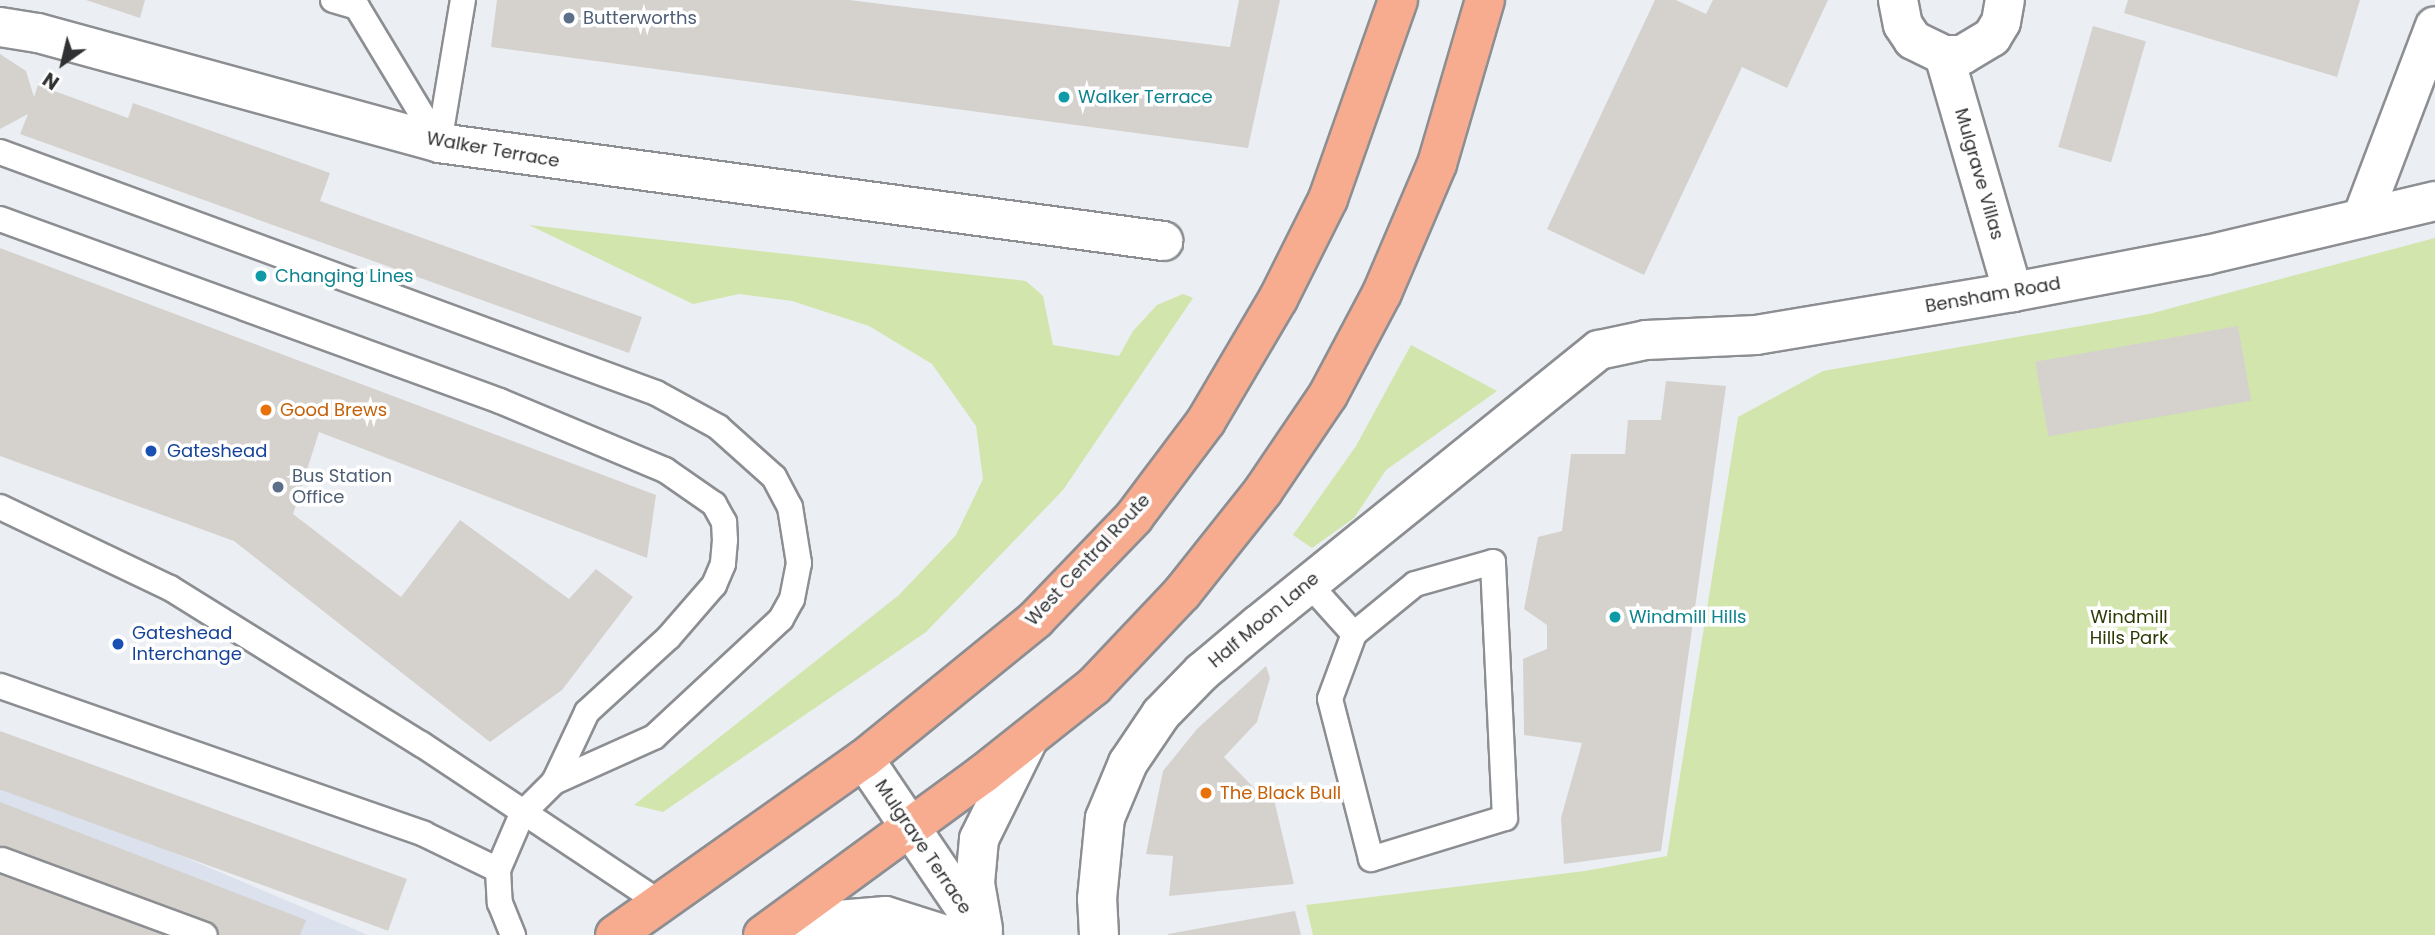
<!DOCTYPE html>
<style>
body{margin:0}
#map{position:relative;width:2435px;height:935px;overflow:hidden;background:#ebeef3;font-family:Poppins,sans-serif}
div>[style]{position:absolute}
.built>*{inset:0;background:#dbe1ed}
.green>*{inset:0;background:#d2e5ad}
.building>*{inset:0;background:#d5d2ce;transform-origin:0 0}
.roads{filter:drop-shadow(2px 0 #8c8e92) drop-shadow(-2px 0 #8c8e92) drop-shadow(0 2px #8c8e92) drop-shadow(0 -2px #8c8e92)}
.lane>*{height:24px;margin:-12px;padding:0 12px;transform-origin:12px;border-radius:12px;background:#fff}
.street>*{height:38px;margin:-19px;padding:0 19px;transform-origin:19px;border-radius:19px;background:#fff}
.highway>*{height:38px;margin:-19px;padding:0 19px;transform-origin:19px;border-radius:19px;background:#f7ac90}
.dots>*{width:19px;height:19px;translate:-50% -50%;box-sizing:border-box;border:4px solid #fff;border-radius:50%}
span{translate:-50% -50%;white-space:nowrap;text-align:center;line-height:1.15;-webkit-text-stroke:7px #fff;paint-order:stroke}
.service-label{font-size:18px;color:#4e5e75}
.left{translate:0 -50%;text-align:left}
.culture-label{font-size:18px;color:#0d838f}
.street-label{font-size:18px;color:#303133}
.food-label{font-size:18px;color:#c56008}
.transit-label{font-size:18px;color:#164399}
.park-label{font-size:18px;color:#2c3904}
.north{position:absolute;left:28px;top:28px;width:70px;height:70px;-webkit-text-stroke:5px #fff;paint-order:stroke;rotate:214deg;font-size:19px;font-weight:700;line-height:28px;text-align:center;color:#303133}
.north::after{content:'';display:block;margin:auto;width:24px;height:32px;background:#303133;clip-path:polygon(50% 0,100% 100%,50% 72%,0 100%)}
</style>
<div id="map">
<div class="built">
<i style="clip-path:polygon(0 779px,368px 935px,0 935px)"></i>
</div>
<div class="green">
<i style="clip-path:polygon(529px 225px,1026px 281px,1043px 296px,1053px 345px,1119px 356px,1133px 331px,1157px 305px,1183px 294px,1193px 298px,1063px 490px,926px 632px,663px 812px,634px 805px,899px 595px,956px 535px,983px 479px,976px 426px,932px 364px,869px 326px,792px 301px,739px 294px,693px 304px)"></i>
<i style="clip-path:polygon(2435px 238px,2435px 935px,1313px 935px,1306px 905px,1585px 871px,1667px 856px,1738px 417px,1823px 371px,2149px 314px)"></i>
<i style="clip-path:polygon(1411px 345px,1497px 391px,1386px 470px,1354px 518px,1312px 548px,1293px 535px,1356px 446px)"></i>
</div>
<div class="building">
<i style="clip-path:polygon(86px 0,145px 0,140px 18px)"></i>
<i style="clip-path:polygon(497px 0,849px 0,1230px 47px,1239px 0,1280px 0,1248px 148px,491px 47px)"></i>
<i style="clip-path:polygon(1655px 0,1676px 0,1706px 14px,1713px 0,1828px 0,1787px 88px,1742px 67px,1644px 275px,1547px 229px)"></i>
<i style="clip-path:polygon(2128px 0,2360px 0,2337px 77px,2124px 13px)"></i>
<i style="left:2093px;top:26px;width:55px;height:126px;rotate:16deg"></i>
<i style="clip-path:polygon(0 54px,26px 71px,34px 97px,38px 85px,128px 118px,133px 103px,330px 173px,320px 201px,642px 317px,629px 353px,20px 134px,28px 114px,0 129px)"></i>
<i style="clip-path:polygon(0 248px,656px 495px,647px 558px,319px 432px,293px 514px,401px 597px,460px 520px,569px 599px,596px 569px,633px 597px,562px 690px,490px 742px,234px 541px,0 456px)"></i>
<i style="left:2238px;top:326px;width:76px;height:206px;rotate:80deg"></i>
<i style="clip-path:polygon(1666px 381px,1726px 386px,1661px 851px,1564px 864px,1561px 818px,1582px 743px,1524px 735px,1523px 659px,1547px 649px,1547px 625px,1524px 609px,1538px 537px,1562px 531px,1571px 454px,1625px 454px,1628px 420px,1661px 420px)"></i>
<i style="clip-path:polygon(1266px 666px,1270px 678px,1257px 722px,1224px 757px,1256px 790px,1272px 791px,1294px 884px,1169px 896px,1173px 856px,1146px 854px,1163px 771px,1197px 729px)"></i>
<i style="left:0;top:731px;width:433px;height:55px;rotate:20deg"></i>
<i style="clip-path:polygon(0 802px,306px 920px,300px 935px,0 935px)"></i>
<i style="clip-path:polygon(1295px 911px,1301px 935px,1168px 935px,1168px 934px)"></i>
</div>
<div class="roads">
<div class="lane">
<i style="left:333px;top:0;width:25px;rotate:16deg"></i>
<i style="left:357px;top:7px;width:159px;rotate:58.9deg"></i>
<i style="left:439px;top:143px;width:145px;rotate:-80.5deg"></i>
<i style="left:0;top:152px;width:699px;rotate:20.17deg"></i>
<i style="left:656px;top:393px;width:71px;rotate:28.7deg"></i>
<i style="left:718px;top:427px;width:75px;rotate:41.8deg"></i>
<i style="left:774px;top:477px;width:34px;rotate:62deg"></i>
<i style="left:790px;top:507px;width:57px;rotate:80.9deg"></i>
<i style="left:799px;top:563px;width:37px;rotate:101deg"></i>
<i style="left:792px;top:599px;width:23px;rotate:119deg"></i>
<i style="left:781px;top:619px;width:173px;rotate:137.1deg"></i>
<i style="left:654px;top:737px;width:110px;rotate:155.8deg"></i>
<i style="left:0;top:219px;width:532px;rotate:20deg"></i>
<i style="left:500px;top:401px;width:179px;rotate:22.7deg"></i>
<i style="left:665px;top:470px;width:60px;rotate:34.8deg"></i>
<i style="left:714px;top:504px;width:21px;rotate:61deg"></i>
<i style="left:724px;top:522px;width:18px;rotate:87deg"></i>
<i style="left:725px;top:540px;width:24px;rotate:95deg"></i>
<i style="left:723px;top:564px;width:23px;rotate:113deg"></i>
<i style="left:714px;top:585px;width:69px;rotate:130.9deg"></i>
<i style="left:669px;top:637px;width:111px;rotate:137.6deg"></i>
<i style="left:587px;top:712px;width:77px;rotate:115.2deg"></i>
<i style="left:554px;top:782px;width:45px;rotate:135deg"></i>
<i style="left:522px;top:814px;width:61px;rotate:113.2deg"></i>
<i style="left:498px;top:870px;width:33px;rotate:87deg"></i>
<i style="left:500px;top:903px;width:35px;rotate:68deg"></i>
<i style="left:0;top:507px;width:188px;rotate:25.5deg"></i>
<i style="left:170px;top:588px;width:296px;rotate:31.9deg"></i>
<i style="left:421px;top:744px;width:287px;rotate:33.6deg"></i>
<i style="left:1308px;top:583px;width:69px;rotate:48deg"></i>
<i style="left:1354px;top:634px;width:69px;rotate:110.3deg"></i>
<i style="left:1330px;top:699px;width:165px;rotate:75.6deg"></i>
<i style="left:1371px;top:859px;width:140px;rotate:-17deg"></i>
<i style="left:1505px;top:818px;width:256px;rotate:-92.7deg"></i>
<i style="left:1493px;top:562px;width:81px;rotate:164.2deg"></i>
<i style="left:1415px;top:584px;width:79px;rotate:140.7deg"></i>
<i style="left:0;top:686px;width:449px;rotate:19.2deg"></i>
<i style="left:424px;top:834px;width:82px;rotate:25.9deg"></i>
<i style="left:2px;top:860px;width:216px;rotate:20.3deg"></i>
</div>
<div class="street">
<i style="left:1898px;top:0;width:25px;rotate:79deg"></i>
<i style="left:1903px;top:25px;width:18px;rotate:56deg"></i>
<i style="left:1913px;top:40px;width:34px;rotate:26deg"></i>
<i style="left:1944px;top:55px;width:18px"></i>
<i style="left:1962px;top:55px;width:35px;rotate:-31deg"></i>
<i style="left:1992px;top:37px;width:17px;rotate:-59deg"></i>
<i style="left:2001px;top:22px;width:22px;rotate:-80deg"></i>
<i style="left:0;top:27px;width:38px;rotate:9deg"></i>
<i style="left:38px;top:33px;width:416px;rotate:15.3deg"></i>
<i style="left:439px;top:143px;width:731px;rotate:7.71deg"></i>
<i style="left:1944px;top:55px;width:247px;rotate:73.8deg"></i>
<i style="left:2362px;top:218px;width:205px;rotate:-69.2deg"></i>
<i style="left:864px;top:759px;width:212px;rotate:55.9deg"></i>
<i style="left:779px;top:925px;width:107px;rotate:-4.8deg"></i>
<i style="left:886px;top:916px;width:63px;rotate:17.6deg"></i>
<i style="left:983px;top:929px;width:47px;rotate:-99.9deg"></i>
<i style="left:975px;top:883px;width:44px;rotate:-84.8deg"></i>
<i style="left:979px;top:839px;width:110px;rotate:-63.7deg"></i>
<i style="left:1099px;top:935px;width:36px;rotate:-93deg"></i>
<i style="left:1097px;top:899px;width:81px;rotate:-84.4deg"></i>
<i style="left:1105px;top:818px;width:60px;rotate:-67.3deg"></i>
<i style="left:1128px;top:763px;width:59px;rotate:-56deg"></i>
<i style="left:1161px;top:714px;width:59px;rotate:-45.7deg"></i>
<i style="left:1202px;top:672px;width:73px;rotate:-40deg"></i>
<i style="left:1258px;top:625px;width:438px;rotate:-38.9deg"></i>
<i style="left:1599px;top:350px;width:48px;rotate:-12deg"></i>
<i style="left:1646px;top:340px;width:110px;rotate:-2.6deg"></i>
<i style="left:1756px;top:335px;width:261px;rotate:-9.5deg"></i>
<i style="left:2013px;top:292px;width:197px;rotate:-10.8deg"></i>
<i style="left:2207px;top:255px;width:234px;rotate:-13.3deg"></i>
</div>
<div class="highway">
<i style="left:615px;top:935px;width:305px;rotate:-35.3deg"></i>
<i style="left:864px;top:759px;width:222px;rotate:-39.1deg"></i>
<i style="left:1036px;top:619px;width:141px;rotate:-46.1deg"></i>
<i style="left:1134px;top:517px;width:120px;rotate:-53.1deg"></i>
<i style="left:1206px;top:421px;width:142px;rotate:-59.5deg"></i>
<i style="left:1278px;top:299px;width:112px;rotate:-63.4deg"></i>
<i style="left:1328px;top:199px;width:211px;rotate:-70.6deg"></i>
<i style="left:763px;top:935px;width:273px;rotate:-36.2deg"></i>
<i style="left:983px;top:774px;width:142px;rotate:-38.4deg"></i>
<i style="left:1094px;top:686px;width:128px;rotate:-46.6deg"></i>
<i style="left:1182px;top:593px;width:130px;rotate:-51.5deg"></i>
<i style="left:1263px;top:491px;width:116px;rotate:-55.9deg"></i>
<i style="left:1328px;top:395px;width:115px;rotate:-62.1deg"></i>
<i style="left:1382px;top:293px;width:140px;rotate:-66.9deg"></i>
<i style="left:1437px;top:164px;width:171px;rotate:-73.7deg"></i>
</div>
</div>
<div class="dots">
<i style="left:569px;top:18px;background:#5c6f8a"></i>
<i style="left:1064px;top:97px;background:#0f9aa8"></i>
<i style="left:261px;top:276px;background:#0f9aa8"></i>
<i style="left:266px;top:410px;background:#e8710a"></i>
<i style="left:151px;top:451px;background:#1a4fb4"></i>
<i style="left:278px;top:487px;background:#5c6f8a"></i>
<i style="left:1615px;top:617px;background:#0f9aa8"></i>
<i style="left:118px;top:644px;background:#1a4fb4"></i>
<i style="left:1206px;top:793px;background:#e8710a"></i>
</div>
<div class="service-label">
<span class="left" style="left:583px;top:18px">Butterworths</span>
<span class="left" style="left:292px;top:487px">Bus Station<br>Office</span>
</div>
<div class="culture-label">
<span class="left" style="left:1078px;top:97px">Walker Terrace</span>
<span class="left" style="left:275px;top:276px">Changing Lines</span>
<span class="left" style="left:1629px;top:617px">Windmill Hills</span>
</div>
<div class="street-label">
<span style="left:493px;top:150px;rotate:10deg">Walker Terrace</span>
<span style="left:1979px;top:174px;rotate:74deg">Mulgrave Villas</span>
<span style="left:1993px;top:295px;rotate:-10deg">Bensham Road</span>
<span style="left:1088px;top:560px;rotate:-47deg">West Central Route</span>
<span style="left:1264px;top:620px;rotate:-40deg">Half Moon Lane</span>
<span style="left:923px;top:847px;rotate:56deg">Mulgrave Terrace</span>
</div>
<div class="food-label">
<span class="left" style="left:280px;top:410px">Good Brews</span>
<span class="left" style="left:1220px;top:793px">The Black Bull</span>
</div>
<div class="transit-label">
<span class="left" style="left:167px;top:451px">Gateshead</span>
<span class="left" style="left:132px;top:644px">Gateshead<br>Interchange</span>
</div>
<div class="park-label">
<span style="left:2129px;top:628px">Windmill<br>Hills Park</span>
</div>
<div class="north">N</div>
</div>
